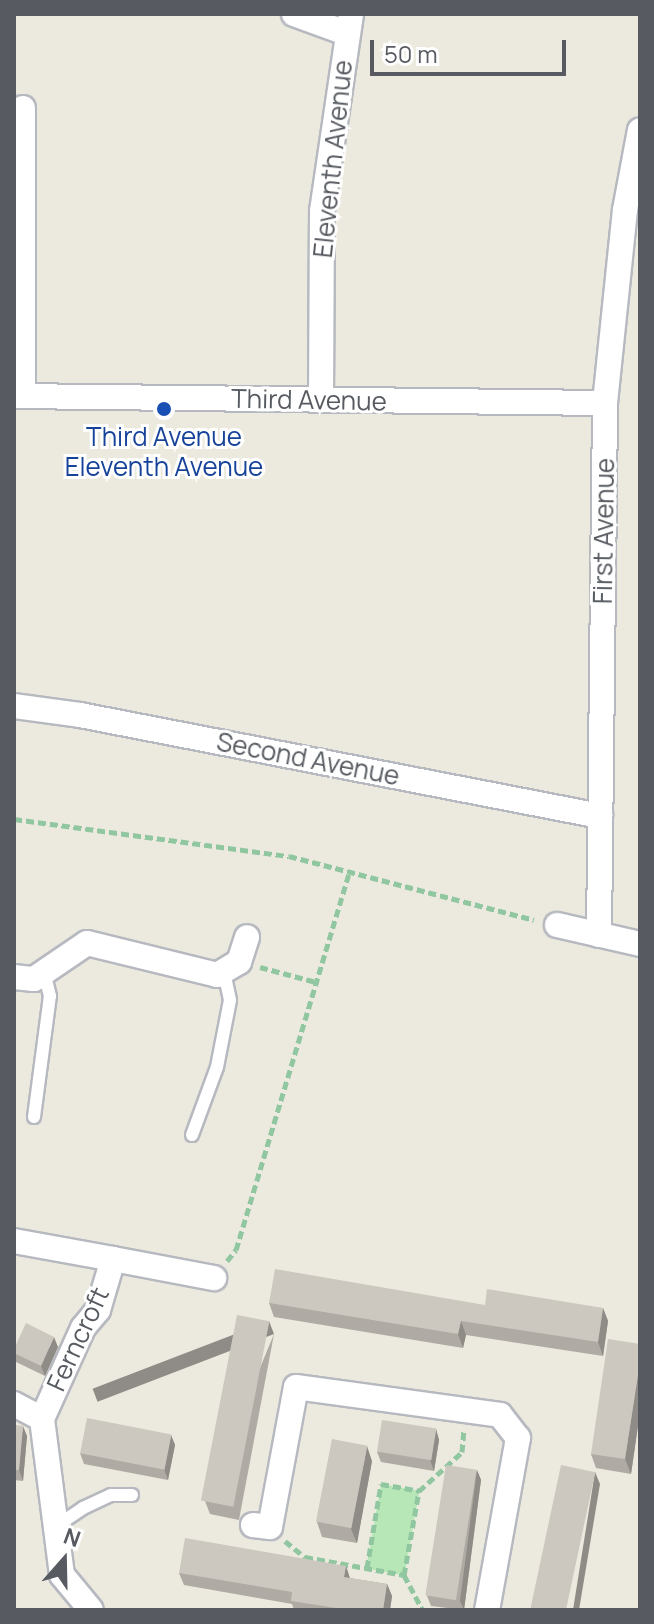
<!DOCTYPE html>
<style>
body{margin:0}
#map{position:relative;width:654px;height:1624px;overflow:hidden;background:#ece9de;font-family:Manrope,sans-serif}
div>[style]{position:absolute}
.green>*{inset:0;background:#b7e7b7;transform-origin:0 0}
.path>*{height:5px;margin-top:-2.5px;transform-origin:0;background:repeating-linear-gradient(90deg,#90c7a0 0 8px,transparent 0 12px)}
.roads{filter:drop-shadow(2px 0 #b6b9bf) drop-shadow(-2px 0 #b6b9bf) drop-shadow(0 2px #b6b9bf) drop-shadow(0 -2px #b6b9bf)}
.service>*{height:12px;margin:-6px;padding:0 6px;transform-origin:6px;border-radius:6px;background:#fff}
.minor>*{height:24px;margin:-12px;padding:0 12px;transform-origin:12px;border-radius:12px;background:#fff}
.wall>*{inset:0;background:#afaba4}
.shaded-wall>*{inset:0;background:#8f8b86;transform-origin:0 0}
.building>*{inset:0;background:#ccc7bf;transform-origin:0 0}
.dots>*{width:22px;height:22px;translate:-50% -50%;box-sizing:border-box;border:4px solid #fff;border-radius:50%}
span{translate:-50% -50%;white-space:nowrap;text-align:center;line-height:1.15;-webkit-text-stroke:6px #fff;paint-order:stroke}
.street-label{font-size:26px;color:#575b61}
.transit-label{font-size:26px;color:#164399}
.frame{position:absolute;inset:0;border:16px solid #575b61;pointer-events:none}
.north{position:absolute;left:24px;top:1520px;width:80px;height:80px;-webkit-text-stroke:6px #fff;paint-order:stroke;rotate:20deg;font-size:22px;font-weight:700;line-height:32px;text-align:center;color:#575b61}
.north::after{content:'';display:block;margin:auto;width:28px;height:36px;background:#575b61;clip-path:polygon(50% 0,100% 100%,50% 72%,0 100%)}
.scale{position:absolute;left:370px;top:40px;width:196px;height:36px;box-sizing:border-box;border:4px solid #575b61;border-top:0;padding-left:10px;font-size:24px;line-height:28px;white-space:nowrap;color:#575b61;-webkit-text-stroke:6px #fff;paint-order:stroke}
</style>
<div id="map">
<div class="green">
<i style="left:381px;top:1484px;width:39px;height:86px;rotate:10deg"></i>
</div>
<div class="path">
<i style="left:14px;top:819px;width:277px;rotate:7.7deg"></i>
<i style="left:289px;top:856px;width:253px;rotate:14.6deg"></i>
<i style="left:260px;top:967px;width:58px;rotate:15deg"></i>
<i style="left:227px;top:1261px;width:14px;rotate:-51deg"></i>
<i style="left:236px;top:1250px;width:394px;rotate:-73.3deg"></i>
<i style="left:285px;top:1541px;width:26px;rotate:39deg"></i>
<i style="left:305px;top:1557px;width:101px;rotate:10.3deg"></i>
<i style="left:404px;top:1575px;width:40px;rotate:62deg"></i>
<i style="left:367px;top:1568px;width:85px;rotate:-80.5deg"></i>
<i style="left:381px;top:1484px;width:39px;rotate:10deg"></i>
<i style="left:404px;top:1575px;width:85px;rotate:-79.9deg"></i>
<i style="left:419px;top:1491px;width:58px;rotate:-42.2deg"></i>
<i style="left:462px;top:1452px;width:21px;rotate:-85deg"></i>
</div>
<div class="roads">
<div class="service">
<i style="left:34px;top:1117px;width:122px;rotate:-82.5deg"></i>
<i style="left:50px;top:996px;width:25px;rotate:-104deg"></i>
<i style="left:192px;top:1135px;width:72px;rotate:-69.8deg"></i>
<i style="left:217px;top:1067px;width:68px;rotate:-79deg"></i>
<i style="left:230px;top:1000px;width:30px;rotate:-102deg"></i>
<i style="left:55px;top:1527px;width:34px;rotate:-34deg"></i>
<i style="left:83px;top:1508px;width:31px;rotate:-25deg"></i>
<i style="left:111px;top:1495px;width:21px"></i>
</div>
<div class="minor">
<i style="left:294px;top:14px;width:55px;rotate:20.1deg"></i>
<i style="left:23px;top:108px;width:288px;rotate:90deg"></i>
<i style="left:14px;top:396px;width:591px;rotate:0.68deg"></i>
<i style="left:321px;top:400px;width:189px;rotate:-89.7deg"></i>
<i style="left:322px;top:211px;width:199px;rotate:-81.6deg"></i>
<i style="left:14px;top:706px;width:67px;rotate:7.8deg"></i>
<i style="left:80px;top:715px;width:530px;rotate:10.99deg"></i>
<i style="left:557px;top:925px;width:85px;rotate:12.9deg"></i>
<i style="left:599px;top:935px;width:532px;rotate:-89.35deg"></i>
<i style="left:605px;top:403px;width:194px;rotate:-84.1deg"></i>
<i style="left:625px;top:210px;width:81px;rotate:-79.4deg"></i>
<i style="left:14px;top:977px;width:20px;rotate:6deg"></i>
<i style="left:34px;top:979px;width:64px;rotate:-34.2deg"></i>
<i style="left:87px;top:943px;width:134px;rotate:13.8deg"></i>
<i style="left:217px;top:975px;width:26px;rotate:-31deg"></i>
<i style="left:239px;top:962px;width:26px;rotate:-72deg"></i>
<i style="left:14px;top:1241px;width:101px;rotate:10.3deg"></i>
<i style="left:113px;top:1259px;width:53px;rotate:106.4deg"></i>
<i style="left:98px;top:1310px;width:23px;rotate:130deg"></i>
<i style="left:83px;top:1328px;width:100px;rotate:114.3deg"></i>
<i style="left:42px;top:1419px;width:157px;rotate:82.7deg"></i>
<i style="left:62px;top:1575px;width:45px;rotate:50.4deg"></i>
<i style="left:113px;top:1259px;width:103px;rotate:10.7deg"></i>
<i style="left:14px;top:1404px;width:32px;rotate:28deg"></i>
<i style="left:253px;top:1525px;width:17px;rotate:7deg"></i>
<i style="left:270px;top:1527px;width:142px;rotate:-79.5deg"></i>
<i style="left:296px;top:1387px;width:206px;rotate:7.8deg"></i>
<i style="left:500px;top:1415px;width:29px;rotate:52deg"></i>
<i style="left:518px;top:1438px;width:175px;rotate:100.2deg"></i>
</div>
</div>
<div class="wall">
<i style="clip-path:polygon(269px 1303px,485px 1305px,603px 1308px,608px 1321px,603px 1356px,466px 1335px,463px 1348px,274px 1317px)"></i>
<i style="clip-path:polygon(274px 1334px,239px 1520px,210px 1514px,205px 1501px)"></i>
<i style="clip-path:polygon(640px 1344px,640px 1412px,631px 1474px,596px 1468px,591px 1454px)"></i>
<i style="clip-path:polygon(58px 1347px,45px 1376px,16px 1362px,14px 1356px,14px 1349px)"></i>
<i style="clip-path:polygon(14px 1416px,16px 1425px,27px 1436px,23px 1481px,14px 1480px)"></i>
<i style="clip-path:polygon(436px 1429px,439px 1440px,434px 1471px,381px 1462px,377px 1452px)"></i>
<i style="clip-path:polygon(171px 1435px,175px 1445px,168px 1480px,84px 1464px,80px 1453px)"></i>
<i style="clip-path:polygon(372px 1461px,357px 1543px,322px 1537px,317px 1522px)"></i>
<i style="clip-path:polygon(477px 1470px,481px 1480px,464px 1610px,431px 1606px,427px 1596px)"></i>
<i style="clip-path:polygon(346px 1566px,350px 1578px,387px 1584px,392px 1596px,390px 1610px,294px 1610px,292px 1604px,184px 1585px,179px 1573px)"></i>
</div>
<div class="shaded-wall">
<i style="clip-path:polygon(603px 1308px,608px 1321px,603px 1356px,598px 1342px)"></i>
<i style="left:269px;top:1321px;width:14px;height:189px;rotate:69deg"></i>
<i style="clip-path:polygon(461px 1321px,466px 1335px,463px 1348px,458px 1334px)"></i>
<i style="clip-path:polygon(54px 1337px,58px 1347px,45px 1376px,41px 1366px)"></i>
<i style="clip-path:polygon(640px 1362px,640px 1412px,631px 1474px,625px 1459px)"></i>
<i style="clip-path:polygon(23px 1426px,27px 1436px,23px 1481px,19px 1470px)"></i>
<i style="clip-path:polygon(436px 1429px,439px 1440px,434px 1471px,430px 1460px)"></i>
<i style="clip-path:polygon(171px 1435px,175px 1445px,168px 1480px,164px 1469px)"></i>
<i style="clip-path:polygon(367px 1446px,372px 1461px,357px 1543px,351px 1529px)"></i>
<i style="clip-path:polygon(477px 1470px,481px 1480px,464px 1610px,460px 1601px)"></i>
<i style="clip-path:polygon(595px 1472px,600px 1484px,579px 1610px,573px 1610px)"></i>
<i style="clip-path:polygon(346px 1566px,350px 1579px,344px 1577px)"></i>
<i style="clip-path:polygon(387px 1584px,392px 1596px,390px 1610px,383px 1610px)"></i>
</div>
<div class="building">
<i style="clip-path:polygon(275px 1269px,485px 1305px,487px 1289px,603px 1308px,598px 1342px,461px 1321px,458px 1334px,269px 1303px)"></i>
<i style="left:237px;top:1315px;width:33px;height:189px;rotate:11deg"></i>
<i style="clip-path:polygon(26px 1323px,54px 1337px,41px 1366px,14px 1353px,14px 1349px)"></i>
<i style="clip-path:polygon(608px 1339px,640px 1344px,640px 1362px,625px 1459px,591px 1454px)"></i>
<i style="left:87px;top:1418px;width:86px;height:36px;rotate:11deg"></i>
<i style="left:382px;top:1420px;width:55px;height:32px;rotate:9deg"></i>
<i style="clip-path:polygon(14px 1425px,23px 1426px,19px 1470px,14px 1470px)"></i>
<i style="left:332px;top:1439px;width:36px;height:84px;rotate:11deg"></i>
<i style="left:446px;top:1465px;width:31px;height:132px;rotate:9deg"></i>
<i style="left:561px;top:1465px;width:35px;height:147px;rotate:12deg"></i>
<i style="clip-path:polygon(185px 1538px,346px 1566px,344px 1577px,387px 1584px,383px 1610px,349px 1610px,291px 1601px,292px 1592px,179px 1573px)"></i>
</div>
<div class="dots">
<i style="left:164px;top:409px;background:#1a4fb4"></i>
</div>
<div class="street-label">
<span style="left:333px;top:159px;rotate:-84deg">Eleventh Avenue</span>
<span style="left:309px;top:400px;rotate:1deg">Third Avenue</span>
<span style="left:604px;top:531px;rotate:-89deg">First Avenue</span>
<span style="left:308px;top:759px;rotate:11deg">Second Avenue</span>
<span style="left:78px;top:1339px;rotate:-65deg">Ferncroft</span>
</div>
<div class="transit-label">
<span style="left:164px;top:452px">Third Avenue<br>Eleventh Avenue</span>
</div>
<div class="frame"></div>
<div class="north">N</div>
<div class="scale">50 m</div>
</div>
